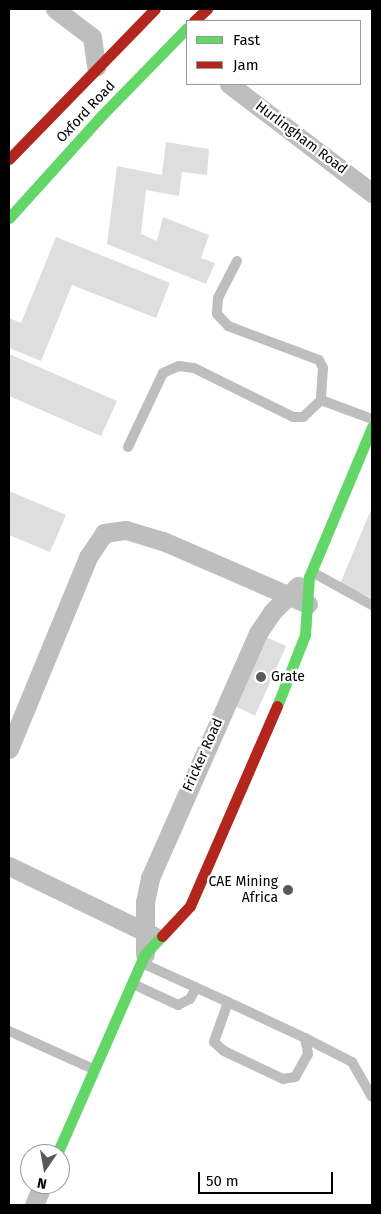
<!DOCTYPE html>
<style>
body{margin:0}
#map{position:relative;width:381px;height:1214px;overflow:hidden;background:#fff;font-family:"Fira Sans",sans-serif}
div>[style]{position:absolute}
.building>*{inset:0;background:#dedede;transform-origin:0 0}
.lane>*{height:10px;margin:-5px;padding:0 5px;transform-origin:5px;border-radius:5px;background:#bebebe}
.street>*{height:19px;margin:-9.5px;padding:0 9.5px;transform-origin:9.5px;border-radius:9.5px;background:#bebebe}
.fast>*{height:11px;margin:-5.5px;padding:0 5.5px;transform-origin:5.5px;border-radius:5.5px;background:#63d668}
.jam>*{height:11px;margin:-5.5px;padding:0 5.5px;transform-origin:5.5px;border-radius:5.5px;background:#b3261e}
.dots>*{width:14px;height:14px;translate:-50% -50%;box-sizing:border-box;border:2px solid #fff;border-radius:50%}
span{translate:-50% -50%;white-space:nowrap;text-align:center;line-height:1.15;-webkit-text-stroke:4.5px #fff;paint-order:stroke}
.street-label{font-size:14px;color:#000}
.poi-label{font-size:14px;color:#000}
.left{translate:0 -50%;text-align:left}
.right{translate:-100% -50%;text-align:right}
.frame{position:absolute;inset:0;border:10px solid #000;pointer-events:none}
.legend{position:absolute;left:186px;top:20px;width:175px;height:65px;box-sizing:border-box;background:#fff;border:1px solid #999;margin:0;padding:6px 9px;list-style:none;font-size:15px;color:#000}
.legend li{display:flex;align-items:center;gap:10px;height:25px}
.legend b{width:25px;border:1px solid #999}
.north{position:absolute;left:20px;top:1144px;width:50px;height:50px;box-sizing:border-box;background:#fff;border:1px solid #999;border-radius:50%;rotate:192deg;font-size:14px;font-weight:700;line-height:20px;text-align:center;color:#000}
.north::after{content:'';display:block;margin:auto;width:18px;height:22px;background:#595959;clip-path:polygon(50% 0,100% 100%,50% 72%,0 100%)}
.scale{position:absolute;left:198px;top:1172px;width:135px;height:22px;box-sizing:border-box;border:2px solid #000;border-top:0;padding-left:6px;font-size:15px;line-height:18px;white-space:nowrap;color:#000;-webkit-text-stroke:4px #fff;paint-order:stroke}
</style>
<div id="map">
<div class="building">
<i style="clip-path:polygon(166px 142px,209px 149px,207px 175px,182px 172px,179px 196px,146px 190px,141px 234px,157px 241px,163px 217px,209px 235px,201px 258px,215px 263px,206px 284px,107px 244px,117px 166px,162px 175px)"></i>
<i style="clip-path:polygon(56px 237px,170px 283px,156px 318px,72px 285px,41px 361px,9px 348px,9px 318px,21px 323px)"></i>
<i style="clip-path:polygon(9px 354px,117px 401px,101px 436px,9px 396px)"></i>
<i style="clip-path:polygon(9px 491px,66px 515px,50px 552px,9px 535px)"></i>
<i style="clip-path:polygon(372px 507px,372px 598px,340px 584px)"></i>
<i style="left:266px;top:637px;width:22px;height:76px;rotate:24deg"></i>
</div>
<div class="lane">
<i style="left:237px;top:261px;width:42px;rotate:117.2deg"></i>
<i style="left:218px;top:298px;width:16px;rotate:94deg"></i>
<i style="left:217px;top:314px;width:16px;rotate:47deg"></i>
<i style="left:228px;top:326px;width:97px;rotate:20.5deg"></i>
<i style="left:319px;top:360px;width:9px;rotate:63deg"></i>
<i style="left:323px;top:368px;width:32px;rotate:94deg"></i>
<i style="left:128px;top:447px;width:82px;rotate:-64.7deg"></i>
<i style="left:163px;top:373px;width:17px;rotate:-24deg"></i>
<i style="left:179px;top:366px;width:15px;rotate:8deg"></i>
<i style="left:194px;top:368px;width:110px;rotate:26.3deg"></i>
<i style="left:293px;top:417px;width:10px"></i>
<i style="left:303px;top:417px;width:25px;rotate:-43deg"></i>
<i style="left:321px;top:400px;width:54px;rotate:20.4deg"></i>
<i style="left:312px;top:572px;width:68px;rotate:28.8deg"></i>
<i style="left:142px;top:963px;width:94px;rotate:24.4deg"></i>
<i style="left:228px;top:1002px;width:85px;rotate:25.1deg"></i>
<i style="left:305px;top:1038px;width:16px;rotate:79deg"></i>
<i style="left:308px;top:1054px;width:26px;rotate:119deg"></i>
<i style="left:295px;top:1077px;width:12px;rotate:171deg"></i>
<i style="left:283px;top:1079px;width:65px;rotate:-154.6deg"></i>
<i style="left:224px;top:1051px;width:13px;rotate:-138deg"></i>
<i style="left:214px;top:1042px;width:42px;rotate:-70.7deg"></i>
<i style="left:133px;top:984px;width:50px;rotate:25deg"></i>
<i style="left:178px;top:1005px;width:13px;rotate:-27deg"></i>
<i style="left:190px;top:999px;width:13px;rotate:-61deg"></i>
<i style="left:9px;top:1031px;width:92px;rotate:24.3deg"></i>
<i style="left:305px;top:1038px;width:53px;rotate:27.1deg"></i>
<i style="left:352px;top:1062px;width:40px;rotate:60.3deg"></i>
</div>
<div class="street">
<i style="left:55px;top:9px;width:46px;rotate:37.1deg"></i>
<i style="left:92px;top:37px;width:30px;rotate:82deg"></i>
<i style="left:229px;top:84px;width:180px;rotate:37.3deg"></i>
<i style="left:9px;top:749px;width:208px;rotate:-67.6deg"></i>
<i style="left:88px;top:557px;width:29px;rotate:-56deg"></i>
<i style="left:104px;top:533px;width:22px;rotate:-8deg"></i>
<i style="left:126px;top:530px;width:39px;rotate:17deg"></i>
<i style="left:163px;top:541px;width:158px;rotate:23.5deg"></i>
<i style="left:9px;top:866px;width:161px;rotate:25.8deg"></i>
<i style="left:145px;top:954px;width:52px;rotate:-90deg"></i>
<i style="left:145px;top:902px;width:25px;rotate:-78deg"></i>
<i style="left:150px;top:878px;width:268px;rotate:-66.2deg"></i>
<i style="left:258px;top:633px;width:25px;rotate:-56deg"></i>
<i style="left:272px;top:612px;width:37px;rotate:-45deg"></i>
<i style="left:34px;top:1205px;width:23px;rotate:-67deg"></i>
</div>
<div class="fast">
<i style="left:9px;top:218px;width:140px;rotate:-47.9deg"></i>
<i style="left:103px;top:114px;width:120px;rotate:-45.7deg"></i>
<i style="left:277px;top:706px;width:76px;rotate:-68.5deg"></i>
<i style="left:305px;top:635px;width:58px;rotate:-86.1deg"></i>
<i style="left:309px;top:577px;width:163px;rotate:-67.2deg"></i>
<i style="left:57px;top:1154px;width:219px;rotate:-66.3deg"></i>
<i style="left:145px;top:954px;width:25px;rotate:-47deg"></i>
</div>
<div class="jam">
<i style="left:194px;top:21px;width:18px;rotate:-43deg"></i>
<i style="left:9px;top:159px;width:209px;rotate:-45.8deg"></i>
<i style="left:162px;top:936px;width:41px;rotate:-47deg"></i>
<i style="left:190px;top:906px;width:218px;rotate:-66.5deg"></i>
</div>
<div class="dots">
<i style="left:261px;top:677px;background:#595959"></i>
<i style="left:288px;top:890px;background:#595959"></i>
</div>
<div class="street-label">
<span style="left:86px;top:112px;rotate:-47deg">Oxford Road</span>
<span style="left:301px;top:138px;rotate:37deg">Hurlingham Road</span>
<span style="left:203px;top:755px;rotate:-66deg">Fricker Road</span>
</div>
<div class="poi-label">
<span class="left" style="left:271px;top:677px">Grate</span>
<span class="right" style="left:278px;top:890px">CAE Mining<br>Africa</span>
</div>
<div class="frame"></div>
<ul class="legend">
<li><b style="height:6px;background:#63d668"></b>Fast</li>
<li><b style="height:6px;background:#b3261e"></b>Jam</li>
</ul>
<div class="north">N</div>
<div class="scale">50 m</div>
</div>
